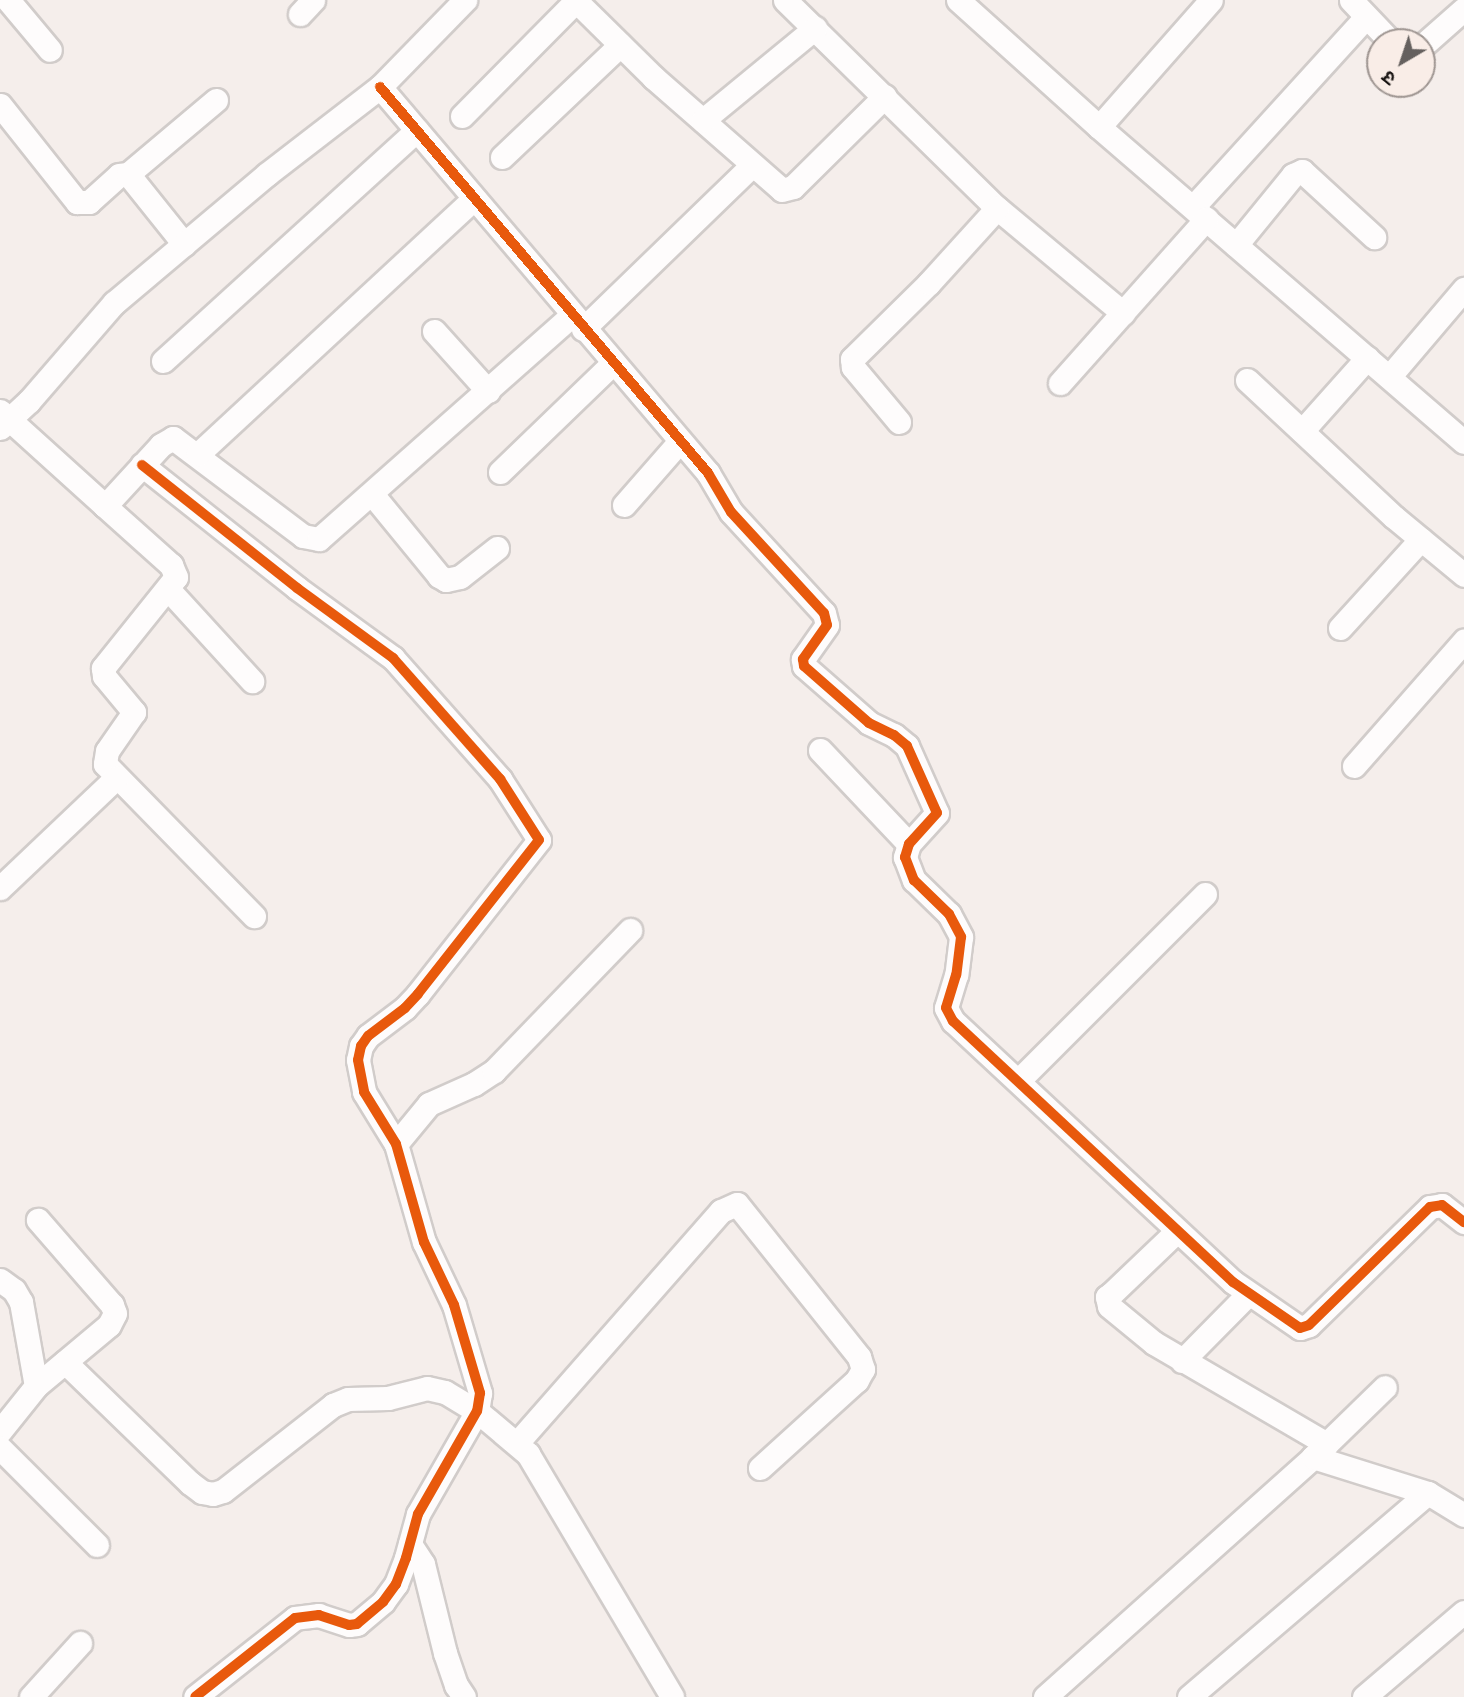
<!DOCTYPE html>
<meta charset="utf-8">
<style>
body{margin:0}
#map{position:relative;width:1464px;height:1697px;overflow:hidden;background:#f5eeeb;font-family:Rubik,"Noto Sans Devanagari",sans-serif}
div>[style]{position:absolute}
.roads{filter:drop-shadow(2px 0 #d1ccca) drop-shadow(-2px 0 #d1ccca) drop-shadow(0 2px #d1ccca) drop-shadow(0 -2px #d1ccca)}
.minor>*{height:23px;margin:-11.5px;padding:0 11.5px;transform-origin:11.5px;border-radius:11.5px;background:#fefcfc}
.cycleway>*{height:10px;margin:-5px;padding:0 5px;transform-origin:5px;border-radius:5px;background:#e8590c}
span{translate:-50% -50%;white-space:nowrap;text-align:center;line-height:1.15;-webkit-text-stroke:7px #f9ede7;paint-order:stroke}
.north{position:absolute;left:1366px;top:28px;width:70px;height:70px;box-sizing:border-box;background:#f9ede7;border:2px solid #9f9692;border-radius:50%;rotate:219deg;font-size:19px;font-weight:700;line-height:28px;text-align:center;color:#181412}
.north::after{content:'';display:block;margin:auto;width:24px;height:32px;background:#65605e;clip-path:polygon(50% 0,100% 100%,50% 72%,0 100%)}
</style>
<div id="map">
<div class="roads">
<div class="minor">
<i style="left:8px;top:0;width:65px;rotate:50deg"></i>
<i style="left:575px;top:0;width:110px;rotate:44.6deg"></i>
<i style="left:653px;top:77px;width:171px;rotate:41.2deg"></i>
<i style="left:782px;top:190px;width:11px;rotate:-15deg"></i>
<i style="left:793px;top:187px;width:129px;rotate:-44.7deg"></i>
<i style="left:785px;top:0;width:297px;rotate:44.5deg"></i>
<i style="left:997px;top:208px;width:164px;rotate:39.8deg"></i>
<i style="left:958px;top:0;width:190px;rotate:42deg"></i>
<i style="left:1099px;top:127px;width:482px;rotate:40.8deg"></i>
<i style="left:1351px;top:0;width:58px;rotate:46.4deg"></i>
<i style="left:300px;top:14px;width:19px;rotate:-47deg"></i>
<i style="left:1422px;top:46px;width:56px;rotate:-41.4deg"></i>
<i style="left:380px;top:87px;width:507px;rotate:49.64deg"></i>
<i style="left:708px;top:473px;width:45px;rotate:59.5deg"></i>
<i style="left:731px;top:512px;width:137px;rotate:47.4deg"></i>
<i style="left:824px;top:613px;width:12px;rotate:76deg"></i>
<i style="left:827px;top:625px;width:42px;rotate:125.2deg"></i>
<i style="left:803px;top:659px;width:7px;rotate:82deg"></i>
<i style="left:804px;top:666px;width:86px;rotate:41.2deg"></i>
<i style="left:869px;top:723px;width:28px;rotate:26deg"></i>
<i style="left:894px;top:735px;width:17px;rotate:40deg"></i>
<i style="left:907px;top:746px;width:73px;rotate:65.9deg"></i>
<i style="left:937px;top:813px;width:42px;rotate:132.1deg"></i>
<i style="left:909px;top:844px;width:14px;rotate:107deg"></i>
<i style="left:905px;top:857px;width:25px;rotate:69deg"></i>
<i style="left:914px;top:880px;width:49px;rotate:44.2deg"></i>
<i style="left:949px;top:914px;width:26px;rotate:62deg"></i>
<i style="left:961px;top:937px;width:38px;rotate:97deg"></i>
<i style="left:956px;top:975px;width:34px;rotate:107deg"></i>
<i style="left:946px;top:1008px;width:15px;rotate:62deg"></i>
<i style="left:953px;top:1021px;width:383px;rotate:43deg"></i>
<i style="left:1233px;top:1282px;width:81px;rotate:34.5deg"></i>
<i style="left:1300px;top:1328px;width:9px;rotate:-18deg"></i>
<i style="left:1309px;top:1325px;width:169px;rotate:-44.3deg"></i>
<i style="left:1430px;top:1207px;width:12px;rotate:-9deg"></i>
<i style="left:1442px;top:1205px;width:28px;rotate:38deg"></i>
<i style="left:0;top:105px;width:124px;rotate:51.6deg"></i>
<i style="left:77px;top:202px;width:12px"></i>
<i style="left:89px;top:202px;width:40px;rotate:-42deg"></i>
<i style="left:119px;top:175px;width:9px;rotate:-6deg"></i>
<i style="left:128px;top:174px;width:90px;rotate:51.3deg"></i>
<i style="left:462px;top:116px;width:162px;rotate:-45.3deg"></i>
<i style="left:703px;top:120px;width:145px;rotate:-39.4deg"></i>
<i style="left:1099px;top:127px;width:169px;rotate:-48.6deg"></i>
<i style="left:502px;top:157px;width:163px;rotate:-43.5deg"></i>
<i style="left:128px;top:174px;width:115px;rotate:-40.1deg"></i>
<i style="left:1193px;top:207px;width:257px;rotate:-47.7deg"></i>
<i style="left:1236px;top:245px;width:90px;rotate:-50.8deg"></i>
<i style="left:1293px;top:175px;width:10px;rotate:-24deg"></i>
<i style="left:1302px;top:171px;width:98px;rotate:42.5deg"></i>
<i style="left:583px;top:329px;width:235px;rotate:-44.1deg"></i>
<i style="left:434px;top:331px;width:81px;rotate:48deg"></i>
<i style="left:163px;top:361px;width:343px;rotate:-42.3deg"></i>
<i style="left:1389px;top:377px;width:116px;rotate:-49.6deg"></i>
<i style="left:1247px;top:380px;width:201px;rotate:43deg"></i>
<i style="left:1394px;top:517px;width:91px;rotate:39.6deg"></i>
<i style="left:1060px;top:383px;width:220px;rotate:-48.3deg"></i>
<i style="left:0;top:411px;width:142px;rotate:42.1deg"></i>
<i style="left:105px;top:506px;width:83px;rotate:-47.4deg"></i>
<i style="left:161px;top:445px;width:14px;rotate:-30deg"></i>
<i style="left:173px;top:438px;width:163px;rotate:37deg"></i>
<i style="left:303px;top:536px;width:16px;rotate:11deg"></i>
<i style="left:319px;top:539px;width:338px;rotate:-41.5deg"></i>
<i style="left:899px;top:422px;width:72px;rotate:-129.9deg"></i>
<i style="left:853px;top:367px;width:8px;rotate:-97deg"></i>
<i style="left:852px;top:359px;width:108px;rotate:-44.6deg"></i>
<i style="left:929px;top:283px;width:101px;rotate:-47.8deg"></i>
<i style="left:0;top:428px;width:40px;rotate:-43deg"></i>
<i style="left:29px;top:401px;width:130px;rotate:-49.1deg"></i>
<i style="left:114px;top:303px;width:200px;rotate:-40.1deg"></i>
<i style="left:267px;top:174px;width:143px;rotate:-37.6deg"></i>
<i style="left:380px;top:87px;width:122px;rotate:-45.7deg"></i>
<i style="left:1302px;top:431px;width:98px;rotate:-48.3deg"></i>
<i style="left:198px;top:454px;width:376px;rotate:-42.8deg"></i>
<i style="left:142px;top:465px;width:198px;rotate:38.4deg"></i>
<i style="left:297px;top:588px;width:119px;rotate:36.1deg"></i>
<i style="left:393px;top:658px;width:162px;rotate:48.5deg"></i>
<i style="left:500px;top:779px;width:72px;rotate:57.4deg"></i>
<i style="left:539px;top:840px;width:196px;rotate:128.2deg"></i>
<i style="left:418px;top:994px;width:19px;rotate:133deg"></i>
<i style="left:405px;top:1008px;width:46px;rotate:142.9deg"></i>
<i style="left:368px;top:1036px;width:12px;rotate:125deg"></i>
<i style="left:361px;top:1046px;width:14px;rotate:102deg"></i>
<i style="left:358px;top:1060px;width:33px;rotate:79deg"></i>
<i style="left:364px;top:1092px;width:61px;rotate:58.4deg"></i>
<i style="left:396px;top:1144px;width:102px;rotate:74.1deg"></i>
<i style="left:424px;top:1242px;width:70px;rotate:64.5deg"></i>
<i style="left:454px;top:1305px;width:92px;rotate:73.5deg"></i>
<i style="left:480px;top:1393px;width:18px;rotate:99deg"></i>
<i style="left:477px;top:1411px;width:119px;rotate:119.8deg"></i>
<i style="left:418px;top:1514px;width:46px;rotate:105.3deg"></i>
<i style="left:406px;top:1558px;width:28px;rotate:111deg"></i>
<i style="left:396px;top:1584px;width:22px;rotate:126deg"></i>
<i style="left:383px;top:1602px;width:34px;rotate:140deg"></i>
<i style="left:357px;top:1624px;width:8px;rotate:173deg"></i>
<i style="left:349px;top:1625px;width:32px;rotate:-162deg"></i>
<i style="left:319px;top:1615px;width:24px;rotate:173deg"></i>
<i style="left:295px;top:1618px;width:127px;rotate:141.7deg"></i>
<i style="left:500px;top:472px;width:157px;rotate:-44deg"></i>
<i style="left:372px;top:494px;width:106px;rotate:50.7deg"></i>
<i style="left:439px;top:576px;width:8px;rotate:30deg"></i>
<i style="left:446px;top:580px;width:14px;rotate:-12deg"></i>
<i style="left:460px;top:577px;width:47px;rotate:-38.1deg"></i>
<i style="left:624px;top:505px;width:85px;rotate:-48.8deg"></i>
<i style="left:105px;top:506px;width:89px;rotate:41.8deg"></i>
<i style="left:171px;top:565px;width:13px;rotate:67deg"></i>
<i style="left:176px;top:577px;width:117px;rotate:128.7deg"></i>
<i style="left:103px;top:668px;width:8px;rotate:83deg"></i>
<i style="left:104px;top:676px;width:47px;rotate:50.2deg"></i>
<i style="left:134px;top:712px;width:47px;rotate:124.7deg"></i>
<i style="left:107px;top:751px;width:13px;rotate:99deg"></i>
<i style="left:105px;top:764px;width:213px;rotate:45.6deg"></i>
<i style="left:168px;top:589px;width:125px;rotate:47.6deg"></i>
<i style="left:1340px;top:628px;width:120px;rotate:-47.7deg"></i>
<i style="left:820px;top:750px;width:129px;rotate:46.6deg"></i>
<i style="left:1354px;top:766px;width:167px;rotate:-48.7deg"></i>
<i style="left:0;top:888px;width:160px;rotate:-43.5deg"></i>
<i style="left:1019px;top:1080px;width:263px;rotate:-45deg"></i>
<i style="left:396px;top:1144px;width:52px;rotate:-50.5deg"></i>
<i style="left:429px;top:1104px;width:49px;rotate:-24deg"></i>
<i style="left:474px;top:1084px;width:24px;rotate:-33deg"></i>
<i style="left:494px;top:1071px;width:196px;rotate:-46deg"></i>
<i style="left:1177px;top:1231px;width:91px;rotate:136.3deg"></i>
<i style="left:1111px;top:1294px;width:5px;rotate:143deg"></i>
<i style="left:1107px;top:1297px;width:9px;rotate:77deg"></i>
<i style="left:1109px;top:1306px;width:58px;rotate:39.4deg"></i>
<i style="left:1154px;top:1343px;width:200px;rotate:30.3deg"></i>
<i style="left:0;top:1280px;width:17px;rotate:36deg"></i>
<i style="left:14px;top:1290px;width:14px;rotate:60deg"></i>
<i style="left:21px;top:1302px;width:85px;rotate:79.9deg"></i>
<i style="left:1182px;top:1361px;width:94px;rotate:-45.4deg"></i>
<i style="left:65px;top:1362px;width:174px;rotate:44.1deg"></i>
<i style="left:190px;top:1483px;width:15px;rotate:37deg"></i>
<i style="left:202px;top:1492px;width:11px;rotate:10deg"></i>
<i style="left:213px;top:1494px;width:10px;rotate:-17deg"></i>
<i style="left:223px;top:1491px;width:140px;rotate:-38deg"></i>
<i style="left:333px;top:1405px;width:16px;rotate:-22deg"></i>
<i style="left:348px;top:1399px;width:40px;rotate:-1.4deg"></i>
<i style="left:388px;top:1398px;width:40px;rotate:-14.4deg"></i>
<i style="left:427px;top:1388px;width:18px;rotate:13deg"></i>
<i style="left:445px;top:1392px;width:37px;rotate:31deg"></i>
<i style="left:477px;top:1411px;width:67px;rotate:40.1deg"></i>
<i style="left:528px;top:1454px;width:282px;rotate:59.3deg"></i>
<i style="left:0;top:1431px;width:58px;rotate:-51.3deg"></i>
<i style="left:36px;top:1386px;width:95px;rotate:-39.9deg"></i>
<i style="left:109px;top:1325px;width:13px;rotate:-63deg"></i>
<i style="left:115px;top:1313px;width:9px;rotate:-111deg"></i>
<i style="left:112px;top:1305px;width:113px;rotate:-131deg"></i>
<i style="left:517px;top:1443px;width:309px;rotate:-48.7deg"></i>
<i style="left:721px;top:1211px;width:17px;rotate:-24deg"></i>
<i style="left:737px;top:1204px;width:196px;rotate:51.4deg"></i>
<i style="left:859px;top:1357px;width:13px;rotate:72deg"></i>
<i style="left:863px;top:1369px;width:13px;rotate:119deg"></i>
<i style="left:857px;top:1380px;width:131px;rotate:137.8deg"></i>
<i style="left:0;top:1448px;width:137px;rotate:45deg"></i>
<i style="left:1313px;top:1457px;width:121px;rotate:17.4deg"></i>
<i style="left:1428px;top:1493px;width:42px;rotate:31.4deg"></i>
<i style="left:410px;top:1544px;width:24px;rotate:57deg"></i>
<i style="left:423px;top:1564px;width:92px;rotate:76.1deg"></i>
<i style="left:445px;top:1653px;width:34px;rotate:71deg"></i>
<i style="left:456px;top:1685px;width:14px;rotate:56deg"></i>
<i style="left:31px;top:1697px;width:73px;rotate:-47.8deg"></i>
<i style="left:1045px;top:1697px;width:360px;rotate:-41.8deg"></i>
<i style="left:1313px;top:1457px;width:100px;rotate:-44.2deg"></i>
<i style="left:1189px;top:1697px;width:314px;rotate:-40.5deg"></i>
<i style="left:1364px;top:1697px;width:131px;rotate:-40.4deg"></i>
</div>
</div>
<div class="cycleway">
<i style="left:380px;top:87px;width:507px;rotate:49.64deg"></i>
<i style="left:708px;top:473px;width:45px;rotate:59.5deg"></i>
<i style="left:731px;top:512px;width:137px;rotate:47.4deg"></i>
<i style="left:824px;top:613px;width:12px;rotate:76deg"></i>
<i style="left:827px;top:625px;width:42px;rotate:125.2deg"></i>
<i style="left:803px;top:659px;width:7px;rotate:82deg"></i>
<i style="left:804px;top:666px;width:86px;rotate:41.2deg"></i>
<i style="left:869px;top:723px;width:28px;rotate:26deg"></i>
<i style="left:894px;top:735px;width:17px;rotate:40deg"></i>
<i style="left:907px;top:746px;width:73px;rotate:65.9deg"></i>
<i style="left:937px;top:813px;width:42px;rotate:132.1deg"></i>
<i style="left:909px;top:844px;width:14px;rotate:107deg"></i>
<i style="left:905px;top:857px;width:25px;rotate:69deg"></i>
<i style="left:914px;top:880px;width:49px;rotate:44.2deg"></i>
<i style="left:949px;top:914px;width:26px;rotate:62deg"></i>
<i style="left:961px;top:937px;width:38px;rotate:97deg"></i>
<i style="left:956px;top:975px;width:34px;rotate:107deg"></i>
<i style="left:946px;top:1008px;width:15px;rotate:62deg"></i>
<i style="left:953px;top:1021px;width:383px;rotate:43deg"></i>
<i style="left:1233px;top:1282px;width:81px;rotate:34.5deg"></i>
<i style="left:1300px;top:1328px;width:9px;rotate:-18deg"></i>
<i style="left:1309px;top:1325px;width:169px;rotate:-44.3deg"></i>
<i style="left:1430px;top:1207px;width:12px;rotate:-9deg"></i>
<i style="left:1442px;top:1205px;width:28px;rotate:38deg"></i>
<i style="left:142px;top:465px;width:198px;rotate:38.4deg"></i>
<i style="left:297px;top:588px;width:119px;rotate:36.1deg"></i>
<i style="left:393px;top:658px;width:162px;rotate:48.5deg"></i>
<i style="left:500px;top:779px;width:72px;rotate:57.4deg"></i>
<i style="left:539px;top:840px;width:196px;rotate:128.2deg"></i>
<i style="left:418px;top:994px;width:19px;rotate:133deg"></i>
<i style="left:405px;top:1008px;width:46px;rotate:142.9deg"></i>
<i style="left:368px;top:1036px;width:12px;rotate:125deg"></i>
<i style="left:361px;top:1046px;width:14px;rotate:102deg"></i>
<i style="left:358px;top:1060px;width:33px;rotate:79deg"></i>
<i style="left:364px;top:1092px;width:61px;rotate:58.4deg"></i>
<i style="left:396px;top:1144px;width:102px;rotate:74.1deg"></i>
<i style="left:424px;top:1242px;width:70px;rotate:64.5deg"></i>
<i style="left:454px;top:1305px;width:92px;rotate:73.5deg"></i>
<i style="left:480px;top:1393px;width:18px;rotate:99deg"></i>
<i style="left:477px;top:1411px;width:119px;rotate:119.8deg"></i>
<i style="left:418px;top:1514px;width:46px;rotate:105.3deg"></i>
<i style="left:406px;top:1558px;width:28px;rotate:111deg"></i>
<i style="left:396px;top:1584px;width:22px;rotate:126deg"></i>
<i style="left:383px;top:1602px;width:34px;rotate:140deg"></i>
<i style="left:357px;top:1624px;width:8px;rotate:173deg"></i>
<i style="left:349px;top:1625px;width:32px;rotate:-162deg"></i>
<i style="left:319px;top:1615px;width:24px;rotate:173deg"></i>
<i style="left:295px;top:1618px;width:127px;rotate:141.7deg"></i>
</div>
<div class="north">उ</div>
</div>
